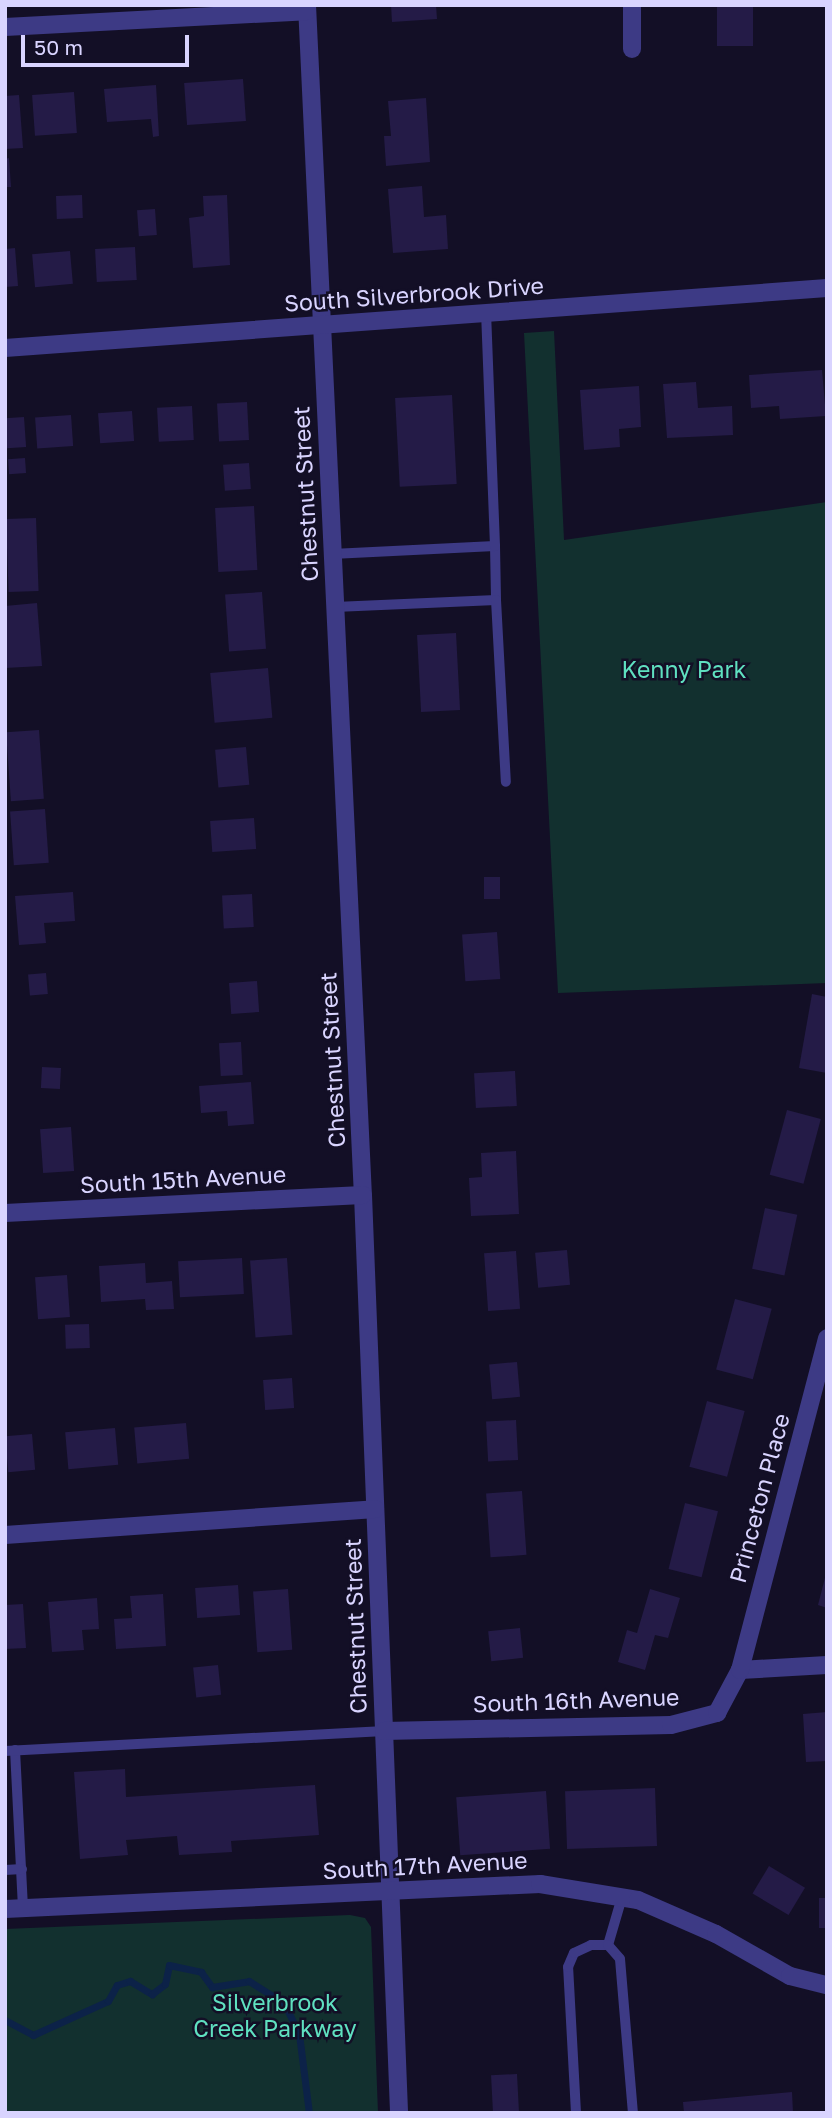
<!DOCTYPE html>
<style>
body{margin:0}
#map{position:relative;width:832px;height:2118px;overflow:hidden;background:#130f26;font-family:"Golos Text",sans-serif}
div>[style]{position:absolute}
.green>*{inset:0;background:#12302f}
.stream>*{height:7px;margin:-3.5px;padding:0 3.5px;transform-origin:3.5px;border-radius:3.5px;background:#0c2248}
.building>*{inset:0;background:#241b47;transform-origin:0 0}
.lane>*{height:10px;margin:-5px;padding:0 5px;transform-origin:5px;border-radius:5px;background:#3d3a85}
.street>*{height:18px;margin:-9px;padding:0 9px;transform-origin:9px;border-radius:9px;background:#3d3a85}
span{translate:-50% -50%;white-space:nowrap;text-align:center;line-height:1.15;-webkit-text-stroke:5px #130f26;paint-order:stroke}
.street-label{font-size:23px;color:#d9d4ff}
.park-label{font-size:23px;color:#5fe0c0}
.frame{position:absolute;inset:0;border:7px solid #d9d4ff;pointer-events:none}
.scale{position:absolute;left:21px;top:35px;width:168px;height:32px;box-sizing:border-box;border:4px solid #d9d4ff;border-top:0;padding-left:9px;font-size:21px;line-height:24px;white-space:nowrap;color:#d9d4ff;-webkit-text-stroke:5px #130f26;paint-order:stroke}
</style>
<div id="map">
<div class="green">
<i style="clip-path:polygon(554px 331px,564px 540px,827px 502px,827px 983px,558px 993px,524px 333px)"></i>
<i style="clip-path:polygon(350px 1915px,365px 1918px,371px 1927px,378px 2113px,5px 2113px,5px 1929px)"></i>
</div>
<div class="stream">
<i style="left:5px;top:2020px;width:32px;rotate:28deg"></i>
<i style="left:33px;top:2035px;width:82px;rotate:-24.4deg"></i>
<i style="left:108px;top:2001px;width:18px;rotate:-61deg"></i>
<i style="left:117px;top:1985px;width:14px;rotate:-17deg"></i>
<i style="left:130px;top:1981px;width:26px;rotate:31deg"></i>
<i style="left:152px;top:1994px;width:16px;rotate:-38deg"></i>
<i style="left:165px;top:1984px;width:19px;rotate:-78deg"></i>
<i style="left:169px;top:1965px;width:33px;rotate:12deg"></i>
<i style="left:201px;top:1972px;width:19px;rotate:54deg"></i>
<i style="left:212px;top:1987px;width:37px;rotate:-9deg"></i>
<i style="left:249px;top:1981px;width:41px;rotate:32.2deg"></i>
<i style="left:284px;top:2003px;width:34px;rotate:64deg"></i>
<i style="left:299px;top:2034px;width:80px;rotate:82.8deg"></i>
</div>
<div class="building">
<i style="clip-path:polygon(391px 5px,436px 5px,437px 19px,392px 22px)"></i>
<i style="left:717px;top:5px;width:36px;height:41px"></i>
<i style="left:243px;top:79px;width:42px;height:59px;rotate:86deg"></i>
<i style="clip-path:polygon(156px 85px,159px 136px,153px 137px,151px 119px,107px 122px,104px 89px)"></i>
<i style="left:74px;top:92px;width:41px;height:42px;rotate:86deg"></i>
<i style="clip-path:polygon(19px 95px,23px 148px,5px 149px,5px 96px)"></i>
<i style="clip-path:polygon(426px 98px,430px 162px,386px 166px,384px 136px,391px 136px,388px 101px)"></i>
<i style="clip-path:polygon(9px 158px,11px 187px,5px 187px,5px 159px)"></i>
<i style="clip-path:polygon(422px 186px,424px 217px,446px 215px,448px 249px,393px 253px,388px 189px)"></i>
<i style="left:82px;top:195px;width:23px;height:26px;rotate:88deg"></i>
<i style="clip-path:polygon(227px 195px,230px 265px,193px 268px,189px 218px,204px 216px,203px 196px)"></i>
<i style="left:155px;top:209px;width:26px;height:18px;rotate:86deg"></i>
<i style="left:135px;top:247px;width:33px;height:40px;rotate:87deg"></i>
<i style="clip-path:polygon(15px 248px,18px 286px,5px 287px,5px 249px)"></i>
<i style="left:70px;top:251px;width:33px;height:38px;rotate:85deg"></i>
<i style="clip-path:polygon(822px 370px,826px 416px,780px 419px,779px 406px,751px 408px,749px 375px)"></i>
<i style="clip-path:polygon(696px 382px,698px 408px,732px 406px,733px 435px,667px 438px,663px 384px)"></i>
<i style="clip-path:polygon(639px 386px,641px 427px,619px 429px,620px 447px,584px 450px,580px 390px)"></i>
<i style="left:452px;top:395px;width:89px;height:57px;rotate:87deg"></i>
<i style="left:247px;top:402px;width:38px;height:30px;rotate:87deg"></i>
<i style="left:192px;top:406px;width:34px;height:35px;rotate:87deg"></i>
<i style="left:132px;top:411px;width:30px;height:34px;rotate:86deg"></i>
<i style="left:71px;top:415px;width:31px;height:36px;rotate:86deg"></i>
<i style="left:24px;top:417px;width:30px;height:19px;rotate:86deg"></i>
<i style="left:25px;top:458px;width:15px;height:17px;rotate:86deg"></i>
<i style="left:249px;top:463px;width:26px;height:26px;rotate:86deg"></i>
<i style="left:254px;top:506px;width:64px;height:39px;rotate:87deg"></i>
<i style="left:36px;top:518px;width:73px;height:30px;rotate:88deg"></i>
<i style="left:262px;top:592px;width:57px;height:37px;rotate:86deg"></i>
<i style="clip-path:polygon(37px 603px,42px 666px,5px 668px,5px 606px)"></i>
<i style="left:456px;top:633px;width:77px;height:39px;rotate:87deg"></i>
<i style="left:268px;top:668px;width:50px;height:58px;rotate:85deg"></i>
<i style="left:39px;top:730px;width:69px;height:33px;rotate:86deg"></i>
<i style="left:246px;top:747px;width:38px;height:31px;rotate:85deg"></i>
<i style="left:45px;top:809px;width:54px;height:35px;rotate:86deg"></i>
<i style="left:254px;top:818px;width:31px;height:44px;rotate:86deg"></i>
<i style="left:484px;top:877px;width:16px;height:22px"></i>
<i style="clip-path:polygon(73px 892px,75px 921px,44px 923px,46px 943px,19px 945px,15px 896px)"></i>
<i style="left:252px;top:894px;width:33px;height:30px;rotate:87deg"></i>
<i style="left:497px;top:932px;width:47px;height:35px;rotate:86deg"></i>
<i style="left:46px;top:973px;width:21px;height:18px;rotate:85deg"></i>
<i style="left:257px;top:981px;width:31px;height:28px;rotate:86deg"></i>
<i style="clip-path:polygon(812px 994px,827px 997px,827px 1073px,799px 1068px)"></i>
<i style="left:241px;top:1042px;width:33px;height:22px;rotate:87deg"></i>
<i style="left:42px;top:1067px;width:19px;height:21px;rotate:3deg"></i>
<i style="left:515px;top:1071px;width:35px;height:41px;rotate:87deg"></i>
<i style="clip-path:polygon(251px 1082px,254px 1124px,228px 1126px,227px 1111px,201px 1113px,199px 1086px)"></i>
<i style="left:787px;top:1110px;width:35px;height:67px;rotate:15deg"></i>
<i style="left:71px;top:1127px;width:44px;height:31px;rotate:86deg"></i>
<i style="clip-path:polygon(516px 1151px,519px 1214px,471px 1216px,469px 1178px,482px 1177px,481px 1153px)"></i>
<i style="left:765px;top:1208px;width:33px;height:62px;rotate:12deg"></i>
<i style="left:567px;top:1250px;width:35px;height:32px;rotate:85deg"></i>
<i style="left:516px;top:1251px;width:58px;height:32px;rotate:86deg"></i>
<i style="left:242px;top:1258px;width:36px;height:64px;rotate:87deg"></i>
<i style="left:287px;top:1258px;width:77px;height:37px;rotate:86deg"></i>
<i style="clip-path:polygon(145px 1263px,146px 1283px,172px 1281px,174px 1309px,146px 1310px,145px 1299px,101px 1302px,99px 1266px)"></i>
<i style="left:67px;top:1275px;width:42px;height:32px;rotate:86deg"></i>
<i style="left:735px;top:1299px;width:38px;height:73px;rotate:15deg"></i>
<i style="left:89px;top:1324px;width:24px;height:24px;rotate:88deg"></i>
<i style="left:517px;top:1362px;width:35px;height:28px;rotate:85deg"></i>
<i style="left:292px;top:1378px;width:30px;height:29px;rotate:86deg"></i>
<i style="left:707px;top:1401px;width:39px;height:68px;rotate:15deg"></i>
<i style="left:516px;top:1420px;width:40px;height:30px;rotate:87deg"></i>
<i style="left:186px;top:1423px;width:36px;height:52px;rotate:85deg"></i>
<i style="left:115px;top:1428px;width:37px;height:50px;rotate:85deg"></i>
<i style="left:32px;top:1434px;width:36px;height:27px;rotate:85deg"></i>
<i style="left:522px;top:1491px;width:64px;height:36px;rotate:86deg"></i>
<i style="left:685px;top:1503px;width:34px;height:68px;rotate:14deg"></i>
<i style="clip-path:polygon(826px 1574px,827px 1574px,827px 1608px,818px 1605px)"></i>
<i style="left:238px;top:1585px;width:30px;height:43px;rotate:86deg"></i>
<i style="left:288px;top:1589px;width:61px;height:35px;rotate:86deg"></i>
<i style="clip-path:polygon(650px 1589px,680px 1598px,668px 1638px,655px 1635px,645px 1670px,618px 1662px,627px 1630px,637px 1633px)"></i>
<i style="clip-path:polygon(163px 1594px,166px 1646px,116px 1649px,114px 1619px,132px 1618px,130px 1596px)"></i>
<i style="clip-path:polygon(97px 1598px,99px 1629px,82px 1630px,84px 1650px,52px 1652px,48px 1602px)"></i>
<i style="clip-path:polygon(23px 1604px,26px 1648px,5px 1649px,5px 1605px)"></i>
<i style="left:520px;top:1628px;width:30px;height:32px;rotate:84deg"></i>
<i style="left:218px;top:1665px;width:30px;height:25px;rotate:84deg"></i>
<i style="clip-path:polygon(827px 1712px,827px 1761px,806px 1762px,803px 1714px)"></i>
<i style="clip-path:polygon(125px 1769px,126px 1797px,315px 1785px,319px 1835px,231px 1841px,232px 1852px,179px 1855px,177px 1836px,126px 1840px,128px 1855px,80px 1859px,74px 1772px)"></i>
<i style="left:655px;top:1788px;width:58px;height:90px;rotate:88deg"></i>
<i style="left:546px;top:1791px;width:58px;height:90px;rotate:86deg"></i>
<i style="left:769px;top:1866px;width:42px;height:32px;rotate:31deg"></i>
<i style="left:819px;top:1898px;width:8px;height:30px"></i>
<i style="left:517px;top:2074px;width:39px;height:26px;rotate:87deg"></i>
<i style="clip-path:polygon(792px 2092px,793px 2113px,684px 2113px,683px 2102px)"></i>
</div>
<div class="lane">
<i style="left:495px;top:546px;width:54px;rotate:88.9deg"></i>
<i style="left:332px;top:554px;width:163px;rotate:-2.8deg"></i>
<i style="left:495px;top:546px;width:232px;rotate:-92.2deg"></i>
<i style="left:335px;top:607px;width:161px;rotate:-2.5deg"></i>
<i style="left:496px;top:600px;width:182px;rotate:86.9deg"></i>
<i style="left:15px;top:1750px;width:159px;rotate:87.1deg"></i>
<i style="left:5px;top:1751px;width:380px;rotate:-3deg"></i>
<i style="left:5px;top:1870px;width:17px;rotate:-3deg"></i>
<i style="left:608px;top:1945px;width:50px;rotate:-73.7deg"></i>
<i style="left:576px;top:2113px;width:146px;rotate:-93.1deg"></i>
<i style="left:568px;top:1967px;width:15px;rotate:-67deg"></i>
<i style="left:574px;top:1953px;width:19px;rotate:-25deg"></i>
<i style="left:591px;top:1945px;width:17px"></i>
<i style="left:608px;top:1945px;width:18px;rotate:49deg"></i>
<i style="left:620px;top:1959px;width:155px;rotate:85.2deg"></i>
</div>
<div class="street">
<i style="left:307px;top:5px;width:1191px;rotate:87.31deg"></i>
<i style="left:363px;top:1195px;width:919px;rotate:87.75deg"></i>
<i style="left:632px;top:5px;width:44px;rotate:90deg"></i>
<i style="left:5px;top:27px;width:302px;rotate:-3deg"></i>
<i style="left:5px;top:348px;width:824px;rotate:-4.17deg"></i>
<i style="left:5px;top:1213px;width:358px;rotate:-2.9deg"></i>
<i style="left:5px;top:1535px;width:371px;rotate:-4deg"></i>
<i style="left:740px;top:1670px;width:87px;rotate:-3.3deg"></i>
<i style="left:384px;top:1731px;width:287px;rotate:-1.2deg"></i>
<i style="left:671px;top:1725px;width:48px;rotate:-14.6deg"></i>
<i style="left:717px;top:1713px;width:49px;rotate:-61.9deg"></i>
<i style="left:740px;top:1670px;width:343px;rotate:-75.3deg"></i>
<i style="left:5px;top:1909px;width:536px;rotate:-2.68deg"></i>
<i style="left:540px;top:1884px;width:99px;rotate:9.3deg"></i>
<i style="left:638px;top:1900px;width:85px;rotate:23.6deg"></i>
<i style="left:716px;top:1934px;width:85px;rotate:29.6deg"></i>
<i style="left:790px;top:1976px;width:38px;rotate:14deg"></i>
</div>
<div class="street-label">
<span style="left:414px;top:294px;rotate:-4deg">South Silverbrook Drive</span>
<span style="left:305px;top:494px;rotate:-93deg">Chestnut Street</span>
<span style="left:332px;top:1060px;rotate:-93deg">Chestnut Street</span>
<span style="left:183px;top:1179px;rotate:-3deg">South 15th Avenue</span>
<span style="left:759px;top:1498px;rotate:-75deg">Princeton Place</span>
<span style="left:355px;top:1626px;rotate:-92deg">Chestnut Street</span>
<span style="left:576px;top:1700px;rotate:-2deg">South 16th Avenue</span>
<span style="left:425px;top:1865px;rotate:-3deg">South 17th Avenue</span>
</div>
<div class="park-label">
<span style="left:684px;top:669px">Kenny Park</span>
<span style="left:275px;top:2015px">Silverbrook<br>Creek Parkway</span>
</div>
<div class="frame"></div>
<div class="scale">50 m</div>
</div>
